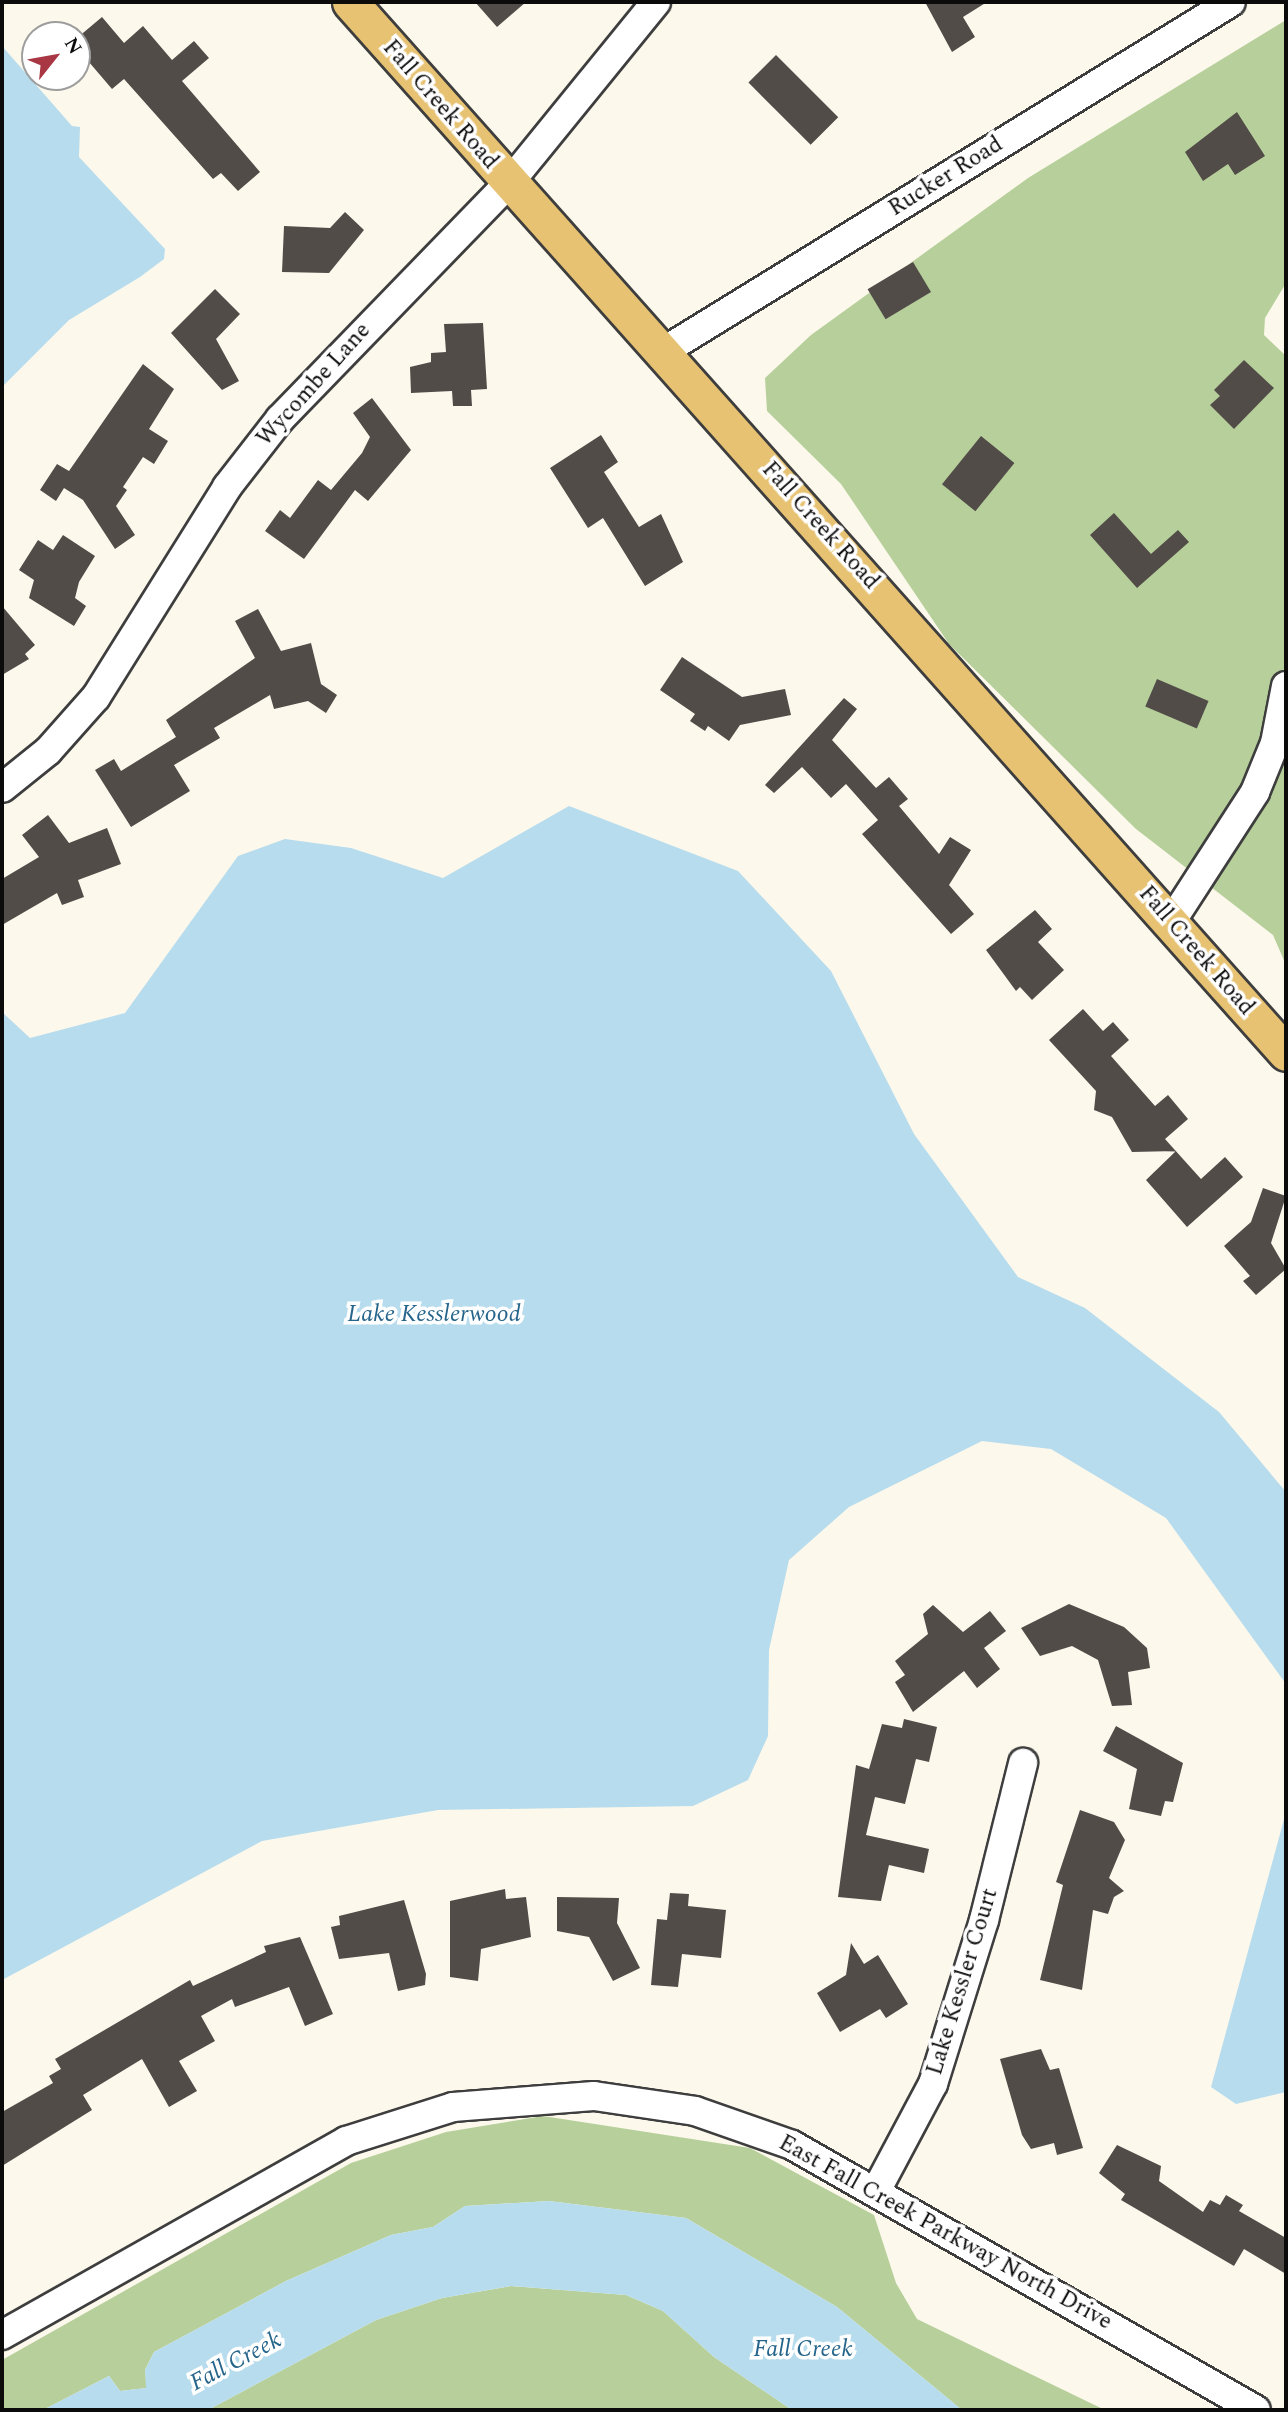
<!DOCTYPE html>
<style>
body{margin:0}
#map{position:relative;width:1288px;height:2412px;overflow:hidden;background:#fcf8ec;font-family:Spectral,serif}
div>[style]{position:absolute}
.forest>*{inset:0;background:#b7d09b}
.water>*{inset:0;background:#b7dced}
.building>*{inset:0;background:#524c49;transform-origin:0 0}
.roads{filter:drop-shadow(2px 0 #3e3e3e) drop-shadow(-2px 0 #3e3e3e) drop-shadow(0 2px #3e3e3e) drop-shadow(0 -2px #3e3e3e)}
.minor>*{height:28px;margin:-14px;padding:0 14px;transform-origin:14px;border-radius:14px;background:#fff}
.major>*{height:35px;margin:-17.5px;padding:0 17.5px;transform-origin:17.5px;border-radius:17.5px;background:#e6c272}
span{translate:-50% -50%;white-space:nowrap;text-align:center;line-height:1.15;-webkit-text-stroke:7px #fff;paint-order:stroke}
.street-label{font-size:23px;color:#0b0b0b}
.water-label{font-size:24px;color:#26658b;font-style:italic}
.frame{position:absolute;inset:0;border:4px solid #0b0b0b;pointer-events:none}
.north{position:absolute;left:21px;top:21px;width:70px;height:70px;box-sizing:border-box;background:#fff;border:2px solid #9d9d9d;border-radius:50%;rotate:59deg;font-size:19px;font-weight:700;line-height:28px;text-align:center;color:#0b0b0b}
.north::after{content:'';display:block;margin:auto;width:24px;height:32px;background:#a83643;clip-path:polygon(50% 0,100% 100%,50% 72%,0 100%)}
</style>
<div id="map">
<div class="forest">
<i style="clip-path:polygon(1286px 20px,1286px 283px,1265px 318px,1264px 335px,1286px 356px,1286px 965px,1273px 935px,1136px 829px,949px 644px,841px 484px,767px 411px,765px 378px,811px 335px,1028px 178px)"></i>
<i style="clip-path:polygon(543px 2116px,750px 2148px,874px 2215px,896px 2283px,917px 2319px,1105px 2410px,962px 2410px,837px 2307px,686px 2218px,549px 2201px,465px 2206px,433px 2227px,391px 2235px,286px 2281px,154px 2352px,145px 2370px,147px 2388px,120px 2391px,109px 2376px,43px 2410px,2px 2410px,2px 2360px,351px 2163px,446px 2132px)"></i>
<i style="clip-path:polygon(511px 2286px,626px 2295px,663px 2311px,714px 2357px,792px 2410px,208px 2410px,376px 2320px,442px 2298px)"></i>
</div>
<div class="water">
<i style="clip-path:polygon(2px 46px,72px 126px,80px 127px,79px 157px,165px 249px,164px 259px,140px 277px,69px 320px,2px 387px)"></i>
<i style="clip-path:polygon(569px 806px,738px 871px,831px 971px,914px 1134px,1018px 1277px,1085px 1308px,1219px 1412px,1286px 1492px,1286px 1684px,1166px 1518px,1051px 1449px,982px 1441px,849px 1507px,789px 1560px,769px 1650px,768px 1736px,748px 1780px,693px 1806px,438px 1810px,262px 1841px,2px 1980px,2px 1012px,30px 1038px,125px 1013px,238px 856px,285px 839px,351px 848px,443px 878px)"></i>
<i style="clip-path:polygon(1286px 1812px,1286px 2092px,1236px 2104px,1211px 2087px)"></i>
<i style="clip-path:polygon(549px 2201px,686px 2218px,837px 2307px,962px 2410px,792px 2410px,714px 2357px,663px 2311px,626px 2295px,511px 2286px,442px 2298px,376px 2320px,208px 2410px,43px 2410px,109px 2376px,120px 2391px,146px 2388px,145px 2370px,154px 2352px,286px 2281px,391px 2235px,433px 2227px,465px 2206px)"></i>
</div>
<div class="building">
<i style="clip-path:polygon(475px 2px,526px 2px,497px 27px)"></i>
<i style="clip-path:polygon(925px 2px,987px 2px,963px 17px,975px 37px,952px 52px)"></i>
<i style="clip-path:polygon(102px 17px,124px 43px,143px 26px,172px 60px,194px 41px,209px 58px,182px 81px,260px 172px,238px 191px,221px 173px,213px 179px,124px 79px,112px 89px,77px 48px,77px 38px)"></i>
<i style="left:776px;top:55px;width:88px;height:39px;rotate:45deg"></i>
<i style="clip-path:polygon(1237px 112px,1265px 156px,1235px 175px,1228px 164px,1203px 181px,1185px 152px)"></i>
<i style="clip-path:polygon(345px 212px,364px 230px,329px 273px,282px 272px,284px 226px,330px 228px)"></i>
<i style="left:913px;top:262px;width:35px;height:53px;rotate:59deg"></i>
<i style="clip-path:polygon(215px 289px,240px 314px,216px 339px,239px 381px,222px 390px,171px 333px)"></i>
<i style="clip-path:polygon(483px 323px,487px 389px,471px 390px,472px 406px,453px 406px,452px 391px,411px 393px,410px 367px,431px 362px,431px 353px,446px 352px,444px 324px)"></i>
<i style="clip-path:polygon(1244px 360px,1274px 388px,1234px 429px,1210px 405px,1220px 396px,1214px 390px)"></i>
<i style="clip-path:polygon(143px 364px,174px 389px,149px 429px,168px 441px,154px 464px,143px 457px,123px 487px,127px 490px,116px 506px,135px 535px,115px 549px,83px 500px,64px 488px,56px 501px,40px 490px,57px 464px,69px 471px)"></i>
<i style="clip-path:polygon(372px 398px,411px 450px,368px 501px,355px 490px,304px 559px,265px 531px,280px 510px,290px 518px,318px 480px,331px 490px,362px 453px,370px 437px,353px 413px)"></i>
<i style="clip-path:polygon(601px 435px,618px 462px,604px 472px,639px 527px,661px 514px,683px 562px,645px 586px,603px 518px,588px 528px,550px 468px)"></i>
<i style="left:981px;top:436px;width:43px;height:62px;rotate:39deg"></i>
<i style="clip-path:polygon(1114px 513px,1151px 554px,1178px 530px,1189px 542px,1137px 588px,1090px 535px)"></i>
<i style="clip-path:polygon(63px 535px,95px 556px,79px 582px,75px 598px,86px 606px,74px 626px,29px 598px,34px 580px,19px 570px,38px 540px,53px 550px)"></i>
<i style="clip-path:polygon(2px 606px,35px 645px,25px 654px,29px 659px,2px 675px)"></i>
<i style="clip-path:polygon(258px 609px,281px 651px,311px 643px,321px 684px,337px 695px,326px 713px,308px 701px,274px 709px,270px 695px,214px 728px,220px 738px,174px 765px,190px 791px,131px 827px,95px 770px,114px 759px,121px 771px,176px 737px,166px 720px,255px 658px,235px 621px)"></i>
<i style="clip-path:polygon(682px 657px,742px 697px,785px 689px,791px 715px,740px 725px,729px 741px,708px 726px,705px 731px,690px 721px,695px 714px,660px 690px)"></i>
<i style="left:1157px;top:679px;width:56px;height:30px;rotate:23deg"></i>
<i style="clip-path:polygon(844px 698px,857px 709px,832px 740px,876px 788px,889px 777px,908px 799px,899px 806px,939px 854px,950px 837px,971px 850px,949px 885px,974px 914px,951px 934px,862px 834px,878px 820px,846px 784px,831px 798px,802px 767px,774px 793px,765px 785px)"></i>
<i style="clip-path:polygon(48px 815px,69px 843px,107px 828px,121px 864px,78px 880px,84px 897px,62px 905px,57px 893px,2px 925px,2px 879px,39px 857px,22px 835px)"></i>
<i style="clip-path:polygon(1035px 910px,1052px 929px,1038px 942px,1064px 970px,1032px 1000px,1020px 987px,1016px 991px,986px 950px)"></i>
<i style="clip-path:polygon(1083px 1009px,1103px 1031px,1113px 1022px,1129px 1040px,1111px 1056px,1155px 1106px,1168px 1095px,1188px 1119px,1165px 1139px,1201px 1179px,1225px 1157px,1243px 1177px,1187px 1227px,1146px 1180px,1176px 1151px,1132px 1152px,1112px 1117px,1094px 1110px,1096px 1091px,1049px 1040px)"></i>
<i style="clip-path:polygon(1263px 1188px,1286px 1196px,1271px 1243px,1286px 1269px,1256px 1295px,1243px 1281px,1250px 1276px,1224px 1246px,1251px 1222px)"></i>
<i style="clip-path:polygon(1069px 1604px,1124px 1627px,1147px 1648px,1150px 1668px,1128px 1672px,1132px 1705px,1112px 1706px,1098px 1660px,1072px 1646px,1040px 1656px,1021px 1628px)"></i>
<i style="clip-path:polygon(933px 1605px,963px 1632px,990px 1611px,1006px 1631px,984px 1648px,1000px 1669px,977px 1688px,964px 1671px,913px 1712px,895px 1682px,905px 1675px,895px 1661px,928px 1634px,923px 1614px)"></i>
<i style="clip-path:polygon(904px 1719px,937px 1727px,929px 1762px,916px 1759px,905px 1804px,875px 1797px,866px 1835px,929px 1849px,924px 1873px,889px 1865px,881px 1901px,838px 1897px,856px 1765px,869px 1769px,882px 1724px,902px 1728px)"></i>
<i style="clip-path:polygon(1116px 1726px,1183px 1763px,1173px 1802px,1165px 1801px,1161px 1816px,1129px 1809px,1137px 1769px,1103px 1751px)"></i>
<i style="clip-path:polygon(1080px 1810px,1114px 1822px,1125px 1840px,1109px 1878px,1124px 1891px,1114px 1897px,1108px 1914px,1093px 1910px,1082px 1990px,1040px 1980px,1063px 1885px,1056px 1882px)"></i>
<i style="clip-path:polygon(505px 1889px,506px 1899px,526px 1897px,531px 1937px,481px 1949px,478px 1981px,450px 1977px,450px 1901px)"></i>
<i style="clip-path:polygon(670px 1893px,689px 1894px,688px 1906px,726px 1910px,721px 1958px,682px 1954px,678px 1987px,651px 1985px,657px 1919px,667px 1920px)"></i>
<i style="clip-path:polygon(557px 1897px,619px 1898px,617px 1923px,640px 1968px,613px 1981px,589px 1937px,557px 1931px)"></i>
<i style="clip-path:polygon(404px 1900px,426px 1974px,425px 1985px,398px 1991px,389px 1953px,339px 1959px,331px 1927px,340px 1925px,339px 1916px)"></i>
<i style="clip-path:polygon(300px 1937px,333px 2014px,305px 2026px,289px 1987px,235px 2007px,232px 1999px,201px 2016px,215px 2041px,179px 2061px,197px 2091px,169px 2107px,142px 2059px,83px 2095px,92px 2110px,2px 2166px,2px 2112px,53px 2083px,49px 2076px,61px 2069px,55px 2059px,190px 1980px,193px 1986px,266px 1952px,264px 1946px)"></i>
<i style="clip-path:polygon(851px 1943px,864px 1964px,878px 1955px,908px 2004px,886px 2018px,880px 2009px,840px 2032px,817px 1993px,846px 1975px)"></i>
<i style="clip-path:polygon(1041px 2049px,1050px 2070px,1059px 2068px,1083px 2148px,1057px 2155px,1054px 2143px,1031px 2149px,1022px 2135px,1000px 2059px)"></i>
<i style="clip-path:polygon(1117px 2145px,1161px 2166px,1159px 2181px,1203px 2212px,1210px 2200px,1220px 2205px,1226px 2195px,1243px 2205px,1239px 2211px,1286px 2238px,1286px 2274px,1244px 2249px,1234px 2266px,1121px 2200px,1125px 2194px,1099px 2173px)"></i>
</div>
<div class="roads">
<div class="minor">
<i style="left:661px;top:353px;width:669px;rotate:-31.62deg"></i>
<i style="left:2px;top:788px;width:59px;rotate:-38.8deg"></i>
<i style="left:48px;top:751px;width:72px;rotate:-48.4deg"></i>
<i style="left:96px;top:697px;width:248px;rotate:-58deg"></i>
<i style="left:227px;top:487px;width:86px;rotate:-52.1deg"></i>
<i style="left:280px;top:419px;width:329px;rotate:-45.9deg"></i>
<i style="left:509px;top:183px;width:233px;rotate:-50.9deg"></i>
<i style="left:1171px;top:922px;width:155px;rotate:-57.1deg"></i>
<i style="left:1255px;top:792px;width:53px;rotate:-67.8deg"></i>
<i style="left:1275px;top:743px;width:58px;rotate:-79.1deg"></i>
<i style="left:876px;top:2191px;width:121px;rotate:-62deg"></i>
<i style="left:933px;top:2084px;width:172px;rotate:-72.7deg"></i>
<i style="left:984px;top:1920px;width:162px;rotate:-76deg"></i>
<i style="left:2px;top:2335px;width:395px;rotate:-29.4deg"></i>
<i style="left:346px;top:2141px;width:112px;rotate:-17.6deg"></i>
<i style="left:453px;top:2107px;width:141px;rotate:-4.5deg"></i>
<i style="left:594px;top:2096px;width:102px;rotate:8.4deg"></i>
<i style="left:695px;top:2111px;width:103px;rotate:19.3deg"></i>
<i style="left:792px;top:2145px;width:534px;rotate:29.73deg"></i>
</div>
<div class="major">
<i style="left:350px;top:2px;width:1407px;rotate:48.31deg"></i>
</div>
</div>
<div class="street-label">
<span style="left:440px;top:105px;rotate:49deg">Fall Creek Road</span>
<span style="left:946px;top:177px;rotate:-32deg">Rucker Road</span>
<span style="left:314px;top:385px;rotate:-48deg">Wycombe Lane</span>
<span style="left:820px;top:526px;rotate:48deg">Fall Creek Road</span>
<span style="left:1196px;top:951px;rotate:49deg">Fall Creek Road</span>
<span style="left:963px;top:1982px;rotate:-73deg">Lake Kessler Court</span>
<span style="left:945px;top:2233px;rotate:29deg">East Fall Creek Parkway North Drive</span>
</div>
<div class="water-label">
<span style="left:434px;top:1315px">Lake Kesslerwood</span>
<span style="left:803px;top:2350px">Fall Creek</span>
<span style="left:236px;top:2362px;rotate:-28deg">Fall Creek</span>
</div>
<div class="frame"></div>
<div class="north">N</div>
</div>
